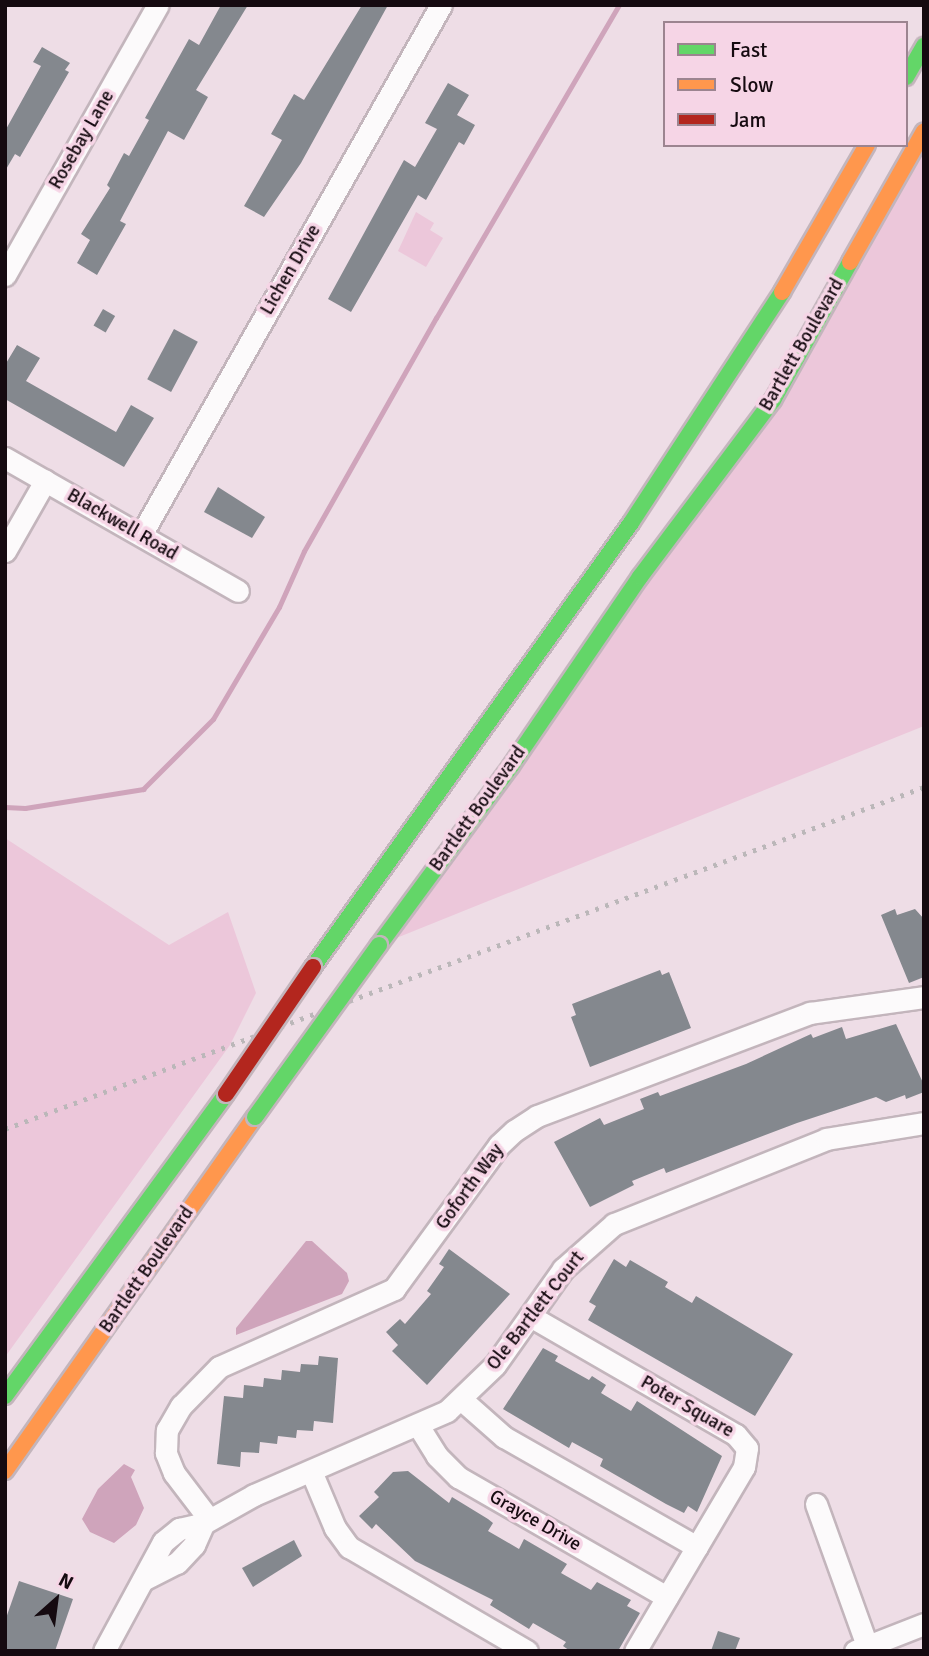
<!DOCTYPE html>
<style>
body{margin:0}
#map{position:relative;width:929px;height:1656px;overflow:hidden;background:#eedde6;font-family:Signika,sans-serif}
div>[style]{position:absolute}
.green>*{inset:0;background:#ecc7da}
.water>*{inset:0;background:#cfa4bb}
.stream>*{height:5px;margin:-2.5px;padding:0 2.5px;transform-origin:2.5px;border-radius:2.5px;background:#cfa4bb}
.building>*{inset:0;background:#84888e;transform-origin:0 0}
.roads{filter:drop-shadow(2px 0 #c3b5bc) drop-shadow(-2px 0 #c3b5bc) drop-shadow(0 2px #c3b5bc) drop-shadow(0 -2px #c3b5bc)}
.street>*{height:21px;margin:-10.5px;padding:0 10.5px;transform-origin:10.5px;border-radius:10.5px;background:#fcfafb}
.fast>*{height:16px;margin:-8px;padding:0 8px;transform-origin:8px;border-radius:8px;background:#63d668}
.slow>*{height:16px;margin:-8px;padding:0 8px;transform-origin:8px;border-radius:8px;background:#ff974d}
.rail>*{height:5px;margin-top:-2.5px;transform-origin:0;background:repeating-linear-gradient(90deg,#bbb7b9 0 3.5px,transparent 0 10.5px)}
.bridges{filter:drop-shadow(2px 0 #c3b5bc) drop-shadow(-2px 0 #c3b5bc) drop-shadow(0 2px #c3b5bc) drop-shadow(0 -2px #c3b5bc)}
.fast-bridge>*{height:16px;margin:-8px;padding:0 8px;transform-origin:8px;border-radius:8px;background:#63d668}
.jam-bridge>*{height:16px;margin:-8px;padding:0 8px;transform-origin:8px;border-radius:8px;background:#b3261e}
span{translate:-50% -50%;white-space:nowrap;text-align:center;line-height:1.15;-webkit-text-stroke:7px #f6d5e6;paint-order:stroke}
.street-label{font-size:19px;color:#150a10}
.frame{position:absolute;inset:0;border:7px solid #150a10;pointer-events:none}
.legend{position:absolute;left:663px;top:21px;width:245px;height:126px;box-sizing:border-box;background:#f6d5e6;border:2px solid #9c8490;margin:0;padding:9px 12px;list-style:none;font-size:21px;color:#150a10}
.legend li{display:flex;align-items:center;gap:14px;height:35px}
.legend b{width:35px;border:2px solid #9c8490}
.north{position:absolute;left:21px;top:1565px;width:70px;height:70px;-webkit-text-stroke:5px #f6d5e6;paint-order:stroke;rotate:28deg;font-size:19px;font-weight:700;line-height:28px;text-align:center;color:#150a10}
.north::after{content:'';display:block;margin:auto;width:24px;height:32px;background:#150a10;clip-path:polygon(50% 0,100% 100%,50% 72%,0 100%)}
</style>
<div id="map">
<div class="green">
<i style="clip-path:polygon(924px 131px,924px 726px,379px 945px,773px 400px)"></i>
<i style="clip-path:polygon(416px 212px,434px 223px,430px 230px,443px 238px,426px 267px,398px 251px)"></i>
<i style="clip-path:polygon(5px 838px,169px 945px,228px 912px,256px 993px,230px 1045px,5px 1357px)"></i>
</div>
<div class="water">
<i style="clip-path:polygon(306px 1241px,312px 1241px,347px 1273px,349px 1281px,342px 1294px,236px 1335px,236px 1328px)"></i>
<i style="clip-path:polygon(124px 1464px,135px 1470px,131px 1477px,144px 1508px,136px 1525px,114px 1543px,90px 1532px,82px 1519px,98px 1489px)"></i>
</div>
<div class="stream">
<i style="left:5px;top:807px;width:20px;rotate:3deg"></i>
<i style="left:25px;top:808px;width:120px;rotate:-9.1deg"></i>
<i style="left:143px;top:789px;width:99px;rotate:-45deg"></i>
<i style="left:213px;top:719px;width:130px;rotate:-59.5deg"></i>
<i style="left:279px;top:607px;width:61px;rotate:-65.9deg"></i>
<i style="left:304px;top:551px;width:268px;rotate:-60.5deg"></i>
<i style="left:436px;top:318px;width:363px;rotate:-59.7deg"></i>
</div>
<div class="building">
<i style="clip-path:polygon(221px 5px,248px 5px,196px 90px,208px 97px,184px 140px,168px 131px,120px 221px,126px 224px,97px 275px,77px 263px,90px 240px,81px 234px,110px 188px,107px 185px,124px 153px,129px 156px,149px 120px,145px 118px,189px 39px,199px 45px)"></i>
<i style="clip-path:polygon(362px 5px,388px 5px,301px 163px,264px 217px,244px 206px,282px 140px,271px 134px,294px 94px,304px 100px)"></i>
<i style="clip-path:polygon(42px 47px,70px 63px,65px 70px,69px 72px,20px 157px,15px 154px,5px 171px,5px 131px,41px 66px,33px 62px)"></i>
<i style="clip-path:polygon(448px 83px,469px 95px,457px 115px,475px 125px,464px 145px,459px 142px,426px 200px,418px 195px,351px 312px,328px 299px,404px 160px,415px 167px,437px 129px,425px 123px)"></i>
<i style="left:103px;top:309px;width:14px;height:19px;rotate:30deg"></i>
<i style="left:174px;top:329px;width:27px;height:57px;rotate:28deg"></i>
<i style="clip-path:polygon(17px 345px,40px 358px,26px 381px,116px 432px,131px 405px,154px 418px,124px 467px,5px 399px,5px 365px)"></i>
<i style="clip-path:polygon(218px 487px,265px 517px,252px 538px,204px 512px)"></i>
<i style="clip-path:polygon(895px 909px,897px 915px,915px 909px,924px 919px,924px 977px,909px 983px,881px 915px)"></i>
<i style="clip-path:polygon(660px 970px,662px 975px,669px 972px,691px 1028px,590px 1067px,571px 1017px,576px 1015px,572px 1004px)"></i>
<i style="clip-path:polygon(896px 1024px,924px 1085px,924px 1092px,906px 1099px,905px 1095px,886px 1102px,876px 1097px,797px 1123px,666px 1173px,664px 1168px,632px 1181px,634px 1185px,590px 1207px,554px 1142px,600px 1118px,604px 1125px,644px 1109px,640px 1099px,658px 1092px,660px 1096px,746px 1064px,811px 1034px,813px 1038px,842px 1027px,846px 1039px)"></i>
<i style="clip-path:polygon(449px 1249px,510px 1294px,427px 1385px,392px 1351px,398px 1345px,386px 1332px,400px 1319px,405px 1324px,431px 1294px,427px 1291px,444px 1267px,439px 1264px)"></i>
<i style="clip-path:polygon(614px 1259px,626px 1267px,630px 1260px,668px 1282px,665px 1287px,692px 1303px,696px 1296px,793px 1354px,755px 1416px,588px 1320px,596px 1306px,589px 1302px)"></i>
<i style="clip-path:polygon(543px 1348px,558px 1356px,555px 1361px,589px 1380px,592px 1376px,606px 1385px,601px 1393px,631px 1411px,637px 1401px,722px 1456px,697px 1512px,688px 1506px,684px 1513px,666px 1504px,600px 1466px,603px 1459px,572px 1442px,569px 1448px,503px 1409px)"></i>
<i style="clip-path:polygon(319px 1356px,338px 1358px,333px 1423px,314px 1421px,313px 1431px,297px 1430px,296px 1438px,278px 1436px,277px 1444px,260px 1442px,259px 1453px,241px 1452px,240px 1467px,217px 1464px,224px 1396px,243px 1398px,244px 1385px,263px 1387px,264px 1378px,281px 1380px,282px 1370px,300px 1372px,301px 1364px,318px 1365px)"></i>
<i style="clip-path:polygon(408px 1471px,449px 1503px,452px 1497px,488px 1519px,493px 1523px,488px 1531px,519px 1549px,524px 1539px,567px 1564px,561px 1573px,591px 1590px,597px 1582px,631px 1600px,627px 1606px,640px 1613px,618px 1651px,570px 1651px,563px 1646px,566px 1642px,533px 1623px,529px 1629px,490px 1605px,493px 1600px,415px 1561px,376px 1524px,372px 1529px,359px 1516px,379px 1497px,374px 1492px,393px 1472px)"></i>
<i style="clip-path:polygon(294px 1540px,302px 1556px,253px 1587px,242px 1568px)"></i>
<i style="clip-path:polygon(19px 1581px,73px 1599px,55px 1651px,5px 1651px,5px 1621px)"></i>
<i style="clip-path:polygon(718px 1631px,740px 1638px,735px 1651px,711px 1651px)"></i>
</div>
<div class="roads">
<div class="street">
<i style="left:5px;top:275px;width:310px;rotate:-60.5deg"></i>
<i style="left:5px;top:458px;width:268px;rotate:29.7deg"></i>
<i style="left:141px;top:535px;width:609px;rotate:-60.49deg"></i>
<i style="left:5px;top:551px;width:81px;rotate:-60.3deg"></i>
<i style="left:530px;top:1316px;width:238px;rotate:30deg"></i>
<i style="left:736px;top:1435px;width:17px;rotate:50deg"></i>
<i style="left:747px;top:1448px;width:19px;rotate:99deg"></i>
<i style="left:744px;top:1467px;width:214px;rotate:120.6deg"></i>
<i style="left:462px;top:1400px;width:56px;rotate:41.4deg"></i>
<i style="left:504px;top:1437px;width:222px;rotate:29.7deg"></i>
<i style="left:419px;top:1427px;width:34px;rotate:58deg"></i>
<i style="left:437px;top:1456px;width:30px;rotate:45deg"></i>
<i style="left:458px;top:1477px;width:241px;rotate:29.9deg"></i>
<i style="left:311px;top:1471px;width:62px;rotate:67.2deg"></i>
<i style="left:335px;top:1528px;width:24px;rotate:54deg"></i>
<i style="left:349px;top:1547px;width:206px;rotate:30.3deg"></i>
<i style="left:816px;top:1504px;width:156px;rotate:70.2deg"></i>
<i style="left:209px;top:1519px;width:58px;rotate:-127.3deg"></i>
<i style="left:174px;top:1473px;width:22px;rotate:-112deg"></i>
<i style="left:166px;top:1453px;width:23px;rotate:-88deg"></i>
<i style="left:167px;top:1430px;width:28px;rotate:-60deg"></i>
<i style="left:181px;top:1406px;width:54px;rotate:-45.7deg"></i>
<i style="left:219px;top:1367px;width:192px;rotate:-24deg"></i>
<i style="left:394px;top:1289px;width:178px;rotate:-53.9deg"></i>
<i style="left:499px;top:1145px;width:21px;rotate:-43deg"></i>
<i style="left:514px;top:1131px;width:27px;rotate:-33deg"></i>
<i style="left:537px;top:1116px;width:292px;rotate:-20.7deg"></i>
<i style="left:810px;top:1013px;width:115px;rotate:-8deg"></i>
<i style="left:143px;top:1580px;width:38px;rotate:-27deg"></i>
<i style="left:177px;top:1563px;width:25px;rotate:-47deg"></i>
<i style="left:194px;top:1545px;width:24px;rotate:-66deg"></i>
<i style="left:104px;top:1651px;width:124px;rotate:-61.6deg"></i>
<i style="left:163px;top:1542px;width:21px;rotate:-39deg"></i>
<i style="left:179px;top:1529px;width:26px;rotate:-13deg"></i>
<i style="left:204px;top:1523px;width:57px;rotate:-29.2deg"></i>
<i style="left:254px;top:1495px;width:210px;rotate:-23.5deg"></i>
<i style="left:447px;top:1411px;width:66px;rotate:-43.8deg"></i>
<i style="left:495px;top:1365px;width:118px;rotate:-54.7deg"></i>
<i style="left:563px;top:1269px;width:68px;rotate:-41.4deg"></i>
<i style="left:614px;top:1224px;width:228px;rotate:-21.8deg"></i>
<i style="left:826px;top:1139px;width:99px;rotate:-9.3deg"></i>
<i style="left:855px;top:1651px;width:74px;rotate:-21.4deg"></i>
</div>
<div class="fast">
<i style="left:906px;top:77px;width:36px;rotate:-60deg"></i>
<i style="left:379px;top:945px;width:222px;rotate:-53.6deg"></i>
<i style="left:511px;top:766px;width:229px;rotate:-55.7deg"></i>
<i style="left:640px;top:577px;width:221px;rotate:-53.1deg"></i>
<i style="left:773px;top:400px;width:158px;rotate:-60.8deg"></i>
<i style="left:313px;top:967px;width:546px;rotate:-54.39deg"></i>
<i style="left:631px;top:523px;width:276px;rotate:-56.8deg"></i>
<i style="left:5px;top:1396px;width:374px;rotate:-53.8deg"></i>
</div>
<div class="slow">
<i style="left:850px;top:262px;width:150px;rotate:-60.5deg"></i>
<i style="left:782px;top:292px;width:170px;rotate:-60deg"></i>
<i style="left:5px;top:1471px;width:433px;rotate:-54.8deg"></i>
</div>
</div>
<div class="rail">
<i style="left:5px;top:1129px;width:981px;rotate:-20.41deg"></i>
</div>
<div class="bridges">
<div class="fast-bridge">
<i style="left:255px;top:1117px;width:212px;rotate:-54.2deg"></i>
</div>
<div class="jam-bridge">
<i style="left:226px;top:1094px;width:154px;rotate:-55.6deg"></i>
</div>
</div>
<div class="street-label">
<span style="left:82px;top:140px;rotate:-60deg">Rosebay Lane</span>
<span style="left:291px;top:270px;rotate:-60deg">Lichen Drive</span>
<span style="left:802px;top:345px;rotate:-60deg">Bartlett Boulevard</span>
<span style="left:122px;top:525px;rotate:30deg">Blackwell Road</span>
<span style="left:478px;top:809px;rotate:-54deg">Bartlett Boulevard</span>
<span style="left:470px;top:1187px;rotate:-54deg">Goforth Way</span>
<span style="left:147px;top:1270px;rotate:-55deg">Bartlett Boulevard</span>
<span style="left:536px;top:1311px;rotate:-52deg">Ole Bartlett Court</span>
<span style="left:687px;top:1407px;rotate:30deg">Poter Square</span>
<span style="left:535px;top:1521px;rotate:30deg">Grayce Drive</span>
</div>
<div class="frame"></div>
<ul class="legend">
<li><b style="height:9px;background:#63d668"></b>Fast</li>
<li><b style="height:9px;background:#ff974d"></b>Slow</li>
<li><b style="height:9px;background:#b3261e"></b>Jam</li>
</ul>
<div class="north">N</div>
</div>
